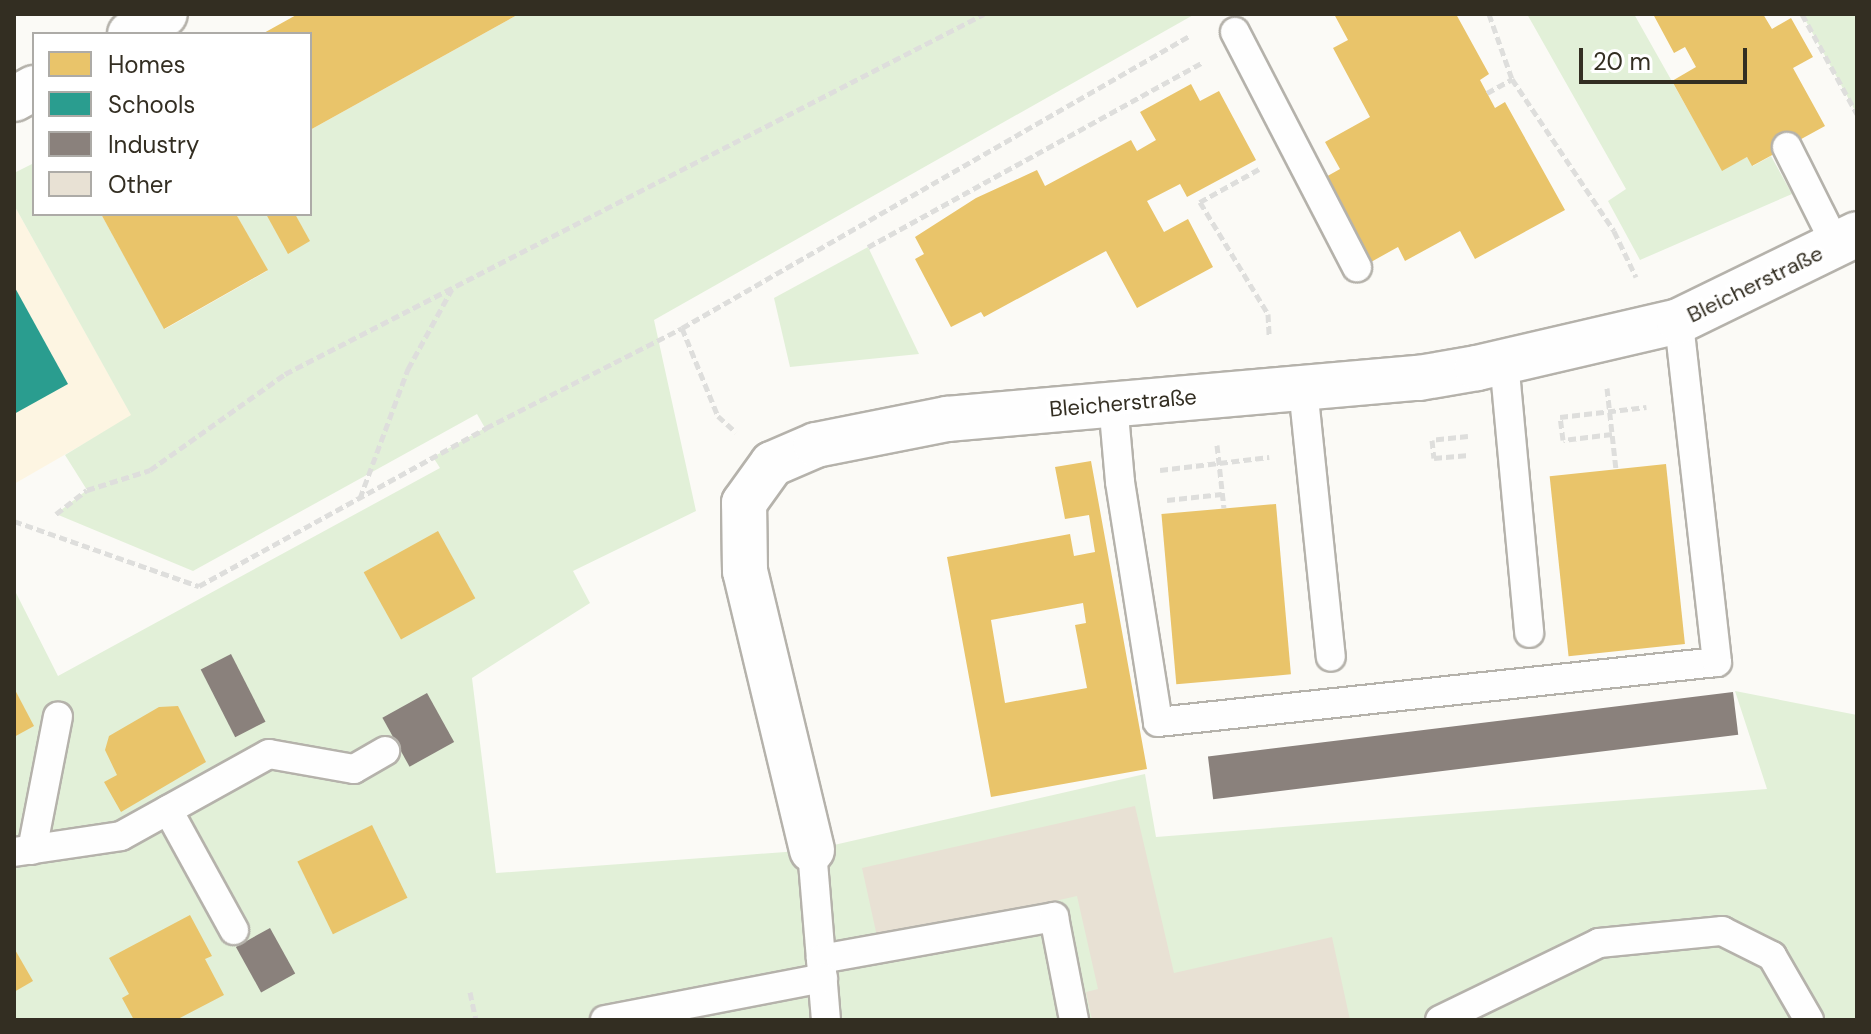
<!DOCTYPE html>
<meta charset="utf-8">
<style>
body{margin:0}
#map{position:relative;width:1871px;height:1034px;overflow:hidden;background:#fbfaf6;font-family:"DM Sans",sans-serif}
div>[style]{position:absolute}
.built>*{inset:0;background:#fdf5e2}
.green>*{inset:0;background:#e2f0d8}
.homes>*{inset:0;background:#e9c46a;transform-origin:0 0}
.schools>*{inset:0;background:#2a9d8f}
.industry>*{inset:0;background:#8a817c;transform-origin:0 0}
.building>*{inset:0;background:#e8e1d4}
.path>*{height:5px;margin-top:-2.5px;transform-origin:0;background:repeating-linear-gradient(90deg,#dededc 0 8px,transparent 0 12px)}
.roads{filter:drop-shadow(2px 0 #b5b2ab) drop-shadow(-2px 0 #b5b2ab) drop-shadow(0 2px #b5b2ab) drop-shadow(0 -2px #b5b2ab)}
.lane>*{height:28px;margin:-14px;padding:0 14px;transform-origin:14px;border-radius:14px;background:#fefefe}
.street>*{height:44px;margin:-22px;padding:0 22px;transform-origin:22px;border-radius:22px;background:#fefefe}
span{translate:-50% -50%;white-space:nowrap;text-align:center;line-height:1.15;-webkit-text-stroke:8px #fff;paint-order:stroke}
.street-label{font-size:22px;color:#332e22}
.frame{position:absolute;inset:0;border:16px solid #332e22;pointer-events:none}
.legend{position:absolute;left:32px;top:32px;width:280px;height:184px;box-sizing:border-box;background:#fff;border:2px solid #adaba7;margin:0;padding:10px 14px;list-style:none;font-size:24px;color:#332e22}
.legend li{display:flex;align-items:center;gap:16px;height:40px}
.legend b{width:40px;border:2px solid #adaba7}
.scale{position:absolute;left:1579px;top:48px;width:168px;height:36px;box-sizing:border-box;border:4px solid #332e22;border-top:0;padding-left:10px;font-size:24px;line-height:28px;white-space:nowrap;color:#332e22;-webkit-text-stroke:6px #fff;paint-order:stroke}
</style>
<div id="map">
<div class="built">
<i style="clip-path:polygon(14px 205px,132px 416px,14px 484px)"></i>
</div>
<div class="green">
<i style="clip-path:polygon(519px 14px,1195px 14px,654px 320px,696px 511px,573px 571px,590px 603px,472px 678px,496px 873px,812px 850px,1145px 774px,1156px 837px,1767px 789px,1735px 691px,1857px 715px,1857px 1020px,14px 1020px,14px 589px,58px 676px,440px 468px,433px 457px,485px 428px,477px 414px,193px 571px,56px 514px,87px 490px,65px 455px,131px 415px,14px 205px,14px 173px,34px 163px,34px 214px,101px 214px,165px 329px,267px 271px,236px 214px,310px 214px,310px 130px)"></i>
<i style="clip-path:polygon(1527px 14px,1634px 14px,1722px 170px,1747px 157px,1753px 166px,1771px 156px,1792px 194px,1640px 260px,1608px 201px,1626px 189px)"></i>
<i style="clip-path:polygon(1802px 14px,1857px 14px,1857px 114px)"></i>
<i style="clip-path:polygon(868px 247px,919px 354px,790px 367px,774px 298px)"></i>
</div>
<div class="homes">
<i style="clip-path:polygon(298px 14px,519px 14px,310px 130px,310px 34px,262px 34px)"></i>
<i style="clip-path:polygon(1334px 14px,1456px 14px,1489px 74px,1480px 80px,1495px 108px,1505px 102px,1565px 210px,1475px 259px,1460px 231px,1405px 261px,1398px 247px,1371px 262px,1324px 178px,1340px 169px,1325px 142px,1370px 117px,1333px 48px,1348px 40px)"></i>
<i style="clip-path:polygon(1653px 14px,1763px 14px,1772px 29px,1791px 18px,1813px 57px,1793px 68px,1825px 126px,1752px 166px,1747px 157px,1722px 171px,1672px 81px,1696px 67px,1685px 47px,1674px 53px)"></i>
<i style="clip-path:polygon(1191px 84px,1200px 101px,1219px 91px,1256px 160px,1187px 197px,1180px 184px,1147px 201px,1164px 232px,1188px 219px,1213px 267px,1137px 308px,1106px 251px,984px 317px,981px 312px,951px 327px,915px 259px,924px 254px,915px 237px,976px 198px,1037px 170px,1045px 186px,1131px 140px,1137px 151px,1156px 140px,1140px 112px)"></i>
<i style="clip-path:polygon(101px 214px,236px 214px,268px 270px,164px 329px)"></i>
<i style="clip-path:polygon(266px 214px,295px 214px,310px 241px,288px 254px)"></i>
<i style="clip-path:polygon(evenodd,1091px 461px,1147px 769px,991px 797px,947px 557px,1070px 534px,1074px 556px,1095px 552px,1089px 515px,1065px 519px,1055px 467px,1091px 461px,1083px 603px,1086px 623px,1075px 625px,1087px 688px,1005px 703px,991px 620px,1083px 603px)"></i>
<i style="left:1666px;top:464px;width:181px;height:117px;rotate:84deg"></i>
<i style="left:1276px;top:504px;width:171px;height:115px;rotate:85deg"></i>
<i style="left:438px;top:531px;width:77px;height:85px;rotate:61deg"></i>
<i style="clip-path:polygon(14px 688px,34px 726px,14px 737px)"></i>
<i style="clip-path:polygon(178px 706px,206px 762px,121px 812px,104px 782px,117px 775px,105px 750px,109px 736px,159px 707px)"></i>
<i style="left:372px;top:825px;width:81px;height:83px;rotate:64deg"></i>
<i style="clip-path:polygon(190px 915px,212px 956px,205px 959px,224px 995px,176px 1020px,134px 1020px,122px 998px,129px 994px,109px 958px)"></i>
<i style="clip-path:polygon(14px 948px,33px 981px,14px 992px)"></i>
</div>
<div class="schools">
<i style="clip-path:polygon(14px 286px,68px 384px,14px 414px)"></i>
</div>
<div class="industry">
<i style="left:231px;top:654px;width:76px;height:34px;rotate:63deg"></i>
<i style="left:1733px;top:692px;width:43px;height:529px;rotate:83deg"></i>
<i style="left:427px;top:693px;width:56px;height:51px;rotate:61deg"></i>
<i style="left:270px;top:928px;width:52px;height:39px;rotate:61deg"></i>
</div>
<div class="building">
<i style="clip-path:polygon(1135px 806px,1174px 973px,1332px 937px,1350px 1020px,1092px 1020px,1086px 992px,1098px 989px,1077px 896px,878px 941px,862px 868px)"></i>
</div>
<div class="path">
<i style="left:1489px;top:14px;width:69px;rotate:70.5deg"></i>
<i style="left:1512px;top:79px;width:183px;rotate:56.1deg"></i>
<i style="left:1614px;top:231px;width:51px;rotate:64.4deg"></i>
<i style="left:1802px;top:14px;width:114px;rotate:61.2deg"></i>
<i style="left:1487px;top:93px;width:29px;rotate:-29deg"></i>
<i style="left:1259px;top:169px;width:68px;rotate:150.8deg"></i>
<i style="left:1200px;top:202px;width:131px;rotate:58.7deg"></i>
<i style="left:1268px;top:314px;width:21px;rotate:87deg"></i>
<i style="left:868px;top:247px;width:381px;rotate:-28.9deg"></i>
<i style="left:682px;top:328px;width:587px;rotate:-29.93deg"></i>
<i style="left:1607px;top:388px;width:81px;rotate:83.7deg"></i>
<i style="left:1612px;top:434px;width:49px;rotate:173deg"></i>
<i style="left:1563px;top:440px;width:23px;rotate:-97deg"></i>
<i style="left:1560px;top:417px;width:87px;rotate:-6.6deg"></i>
<i style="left:1468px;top:436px;width:36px;rotate:174deg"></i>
<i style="left:1432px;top:440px;width:18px;rotate:84deg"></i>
<i style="left:1434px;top:458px;width:35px;rotate:-5deg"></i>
<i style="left:1217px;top:445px;width:63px;rotate:83.7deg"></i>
<i style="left:1160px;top:470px;width:110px;rotate:-6.8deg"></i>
<i style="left:360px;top:498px;width:138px;rotate:-69.6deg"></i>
<i style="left:408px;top:369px;width:91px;rotate:-61.2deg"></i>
<i style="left:1167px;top:500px;width:55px;rotate:-6.2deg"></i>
<i style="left:56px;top:514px;width:39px;rotate:-38deg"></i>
<i style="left:87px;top:490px;width:66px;rotate:-17.6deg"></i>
<i style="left:150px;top:470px;width:166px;rotate:-35.4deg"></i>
<i style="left:285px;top:374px;width:786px;rotate:-27.25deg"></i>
<i style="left:14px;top:521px;width:196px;rotate:19.4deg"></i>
<i style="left:199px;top:586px;width:328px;rotate:-28.8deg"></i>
<i style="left:486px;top:428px;width:220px;rotate:-27deg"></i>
<i style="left:682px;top:328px;width:95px;rotate:67.8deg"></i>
<i style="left:718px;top:416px;width:24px;rotate:42deg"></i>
<i style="left:470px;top:992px;width:29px;rotate:78deg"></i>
</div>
<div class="roads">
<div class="lane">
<i style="left:1235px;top:32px;width:265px;rotate:62.6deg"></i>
<i style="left:1787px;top:147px;width:110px;rotate:63.4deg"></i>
<i style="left:1504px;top:361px;width:273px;rotate:84.7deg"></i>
<i style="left:1303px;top:388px;width:270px;rotate:84.1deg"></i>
<i style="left:1113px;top:403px;width:79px;rotate:84.9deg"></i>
<i style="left:1120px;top:482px;width:243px;rotate:81deg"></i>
<i style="left:1158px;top:722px;width:562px;rotate:-6.13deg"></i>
<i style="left:1717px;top:662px;width:343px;rotate:-96.4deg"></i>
<i style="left:168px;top:810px;width:137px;rotate:61.2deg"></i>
<i style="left:32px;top:850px;width:136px;rotate:-79deg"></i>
<i style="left:812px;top:850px;width:171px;rotate:85.3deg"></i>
<i style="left:14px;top:852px;width:108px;rotate:-8.5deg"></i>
<i style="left:121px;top:836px;width:169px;rotate:-29deg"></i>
<i style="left:269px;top:754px;width:86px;rotate:10deg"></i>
<i style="left:354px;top:769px;width:36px;rotate:-30deg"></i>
<i style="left:821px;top:959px;width:237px;rotate:-10.2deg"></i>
<i style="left:1054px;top:917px;width:105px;rotate:79deg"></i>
<i style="left:605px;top:1020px;width:222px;rotate:-10.9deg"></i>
<i style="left:1440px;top:1020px;width:177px;rotate:-25.8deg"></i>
<i style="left:1599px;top:943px;width:124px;rotate:-5.6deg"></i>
<i style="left:1722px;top:931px;width:56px;rotate:26.6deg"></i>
<i style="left:1772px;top:956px;width:74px;rotate:60deg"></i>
</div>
<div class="street">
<i style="left:130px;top:34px;width:40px;rotate:-29.7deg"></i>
<i style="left:14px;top:99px;width:23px;rotate:-29deg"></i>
<i style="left:812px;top:850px;width:287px;rotate:-103.5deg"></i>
<i style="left:745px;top:571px;width:68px;rotate:-90.8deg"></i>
<i style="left:744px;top:503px;width:48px;rotate:-54.3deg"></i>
<i style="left:772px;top:464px;width:48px;rotate:-23.4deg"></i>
<i style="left:816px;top:445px;width:134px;rotate:-11.2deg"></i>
<i style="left:947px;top:419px;width:474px;rotate:-5deg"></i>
<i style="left:1419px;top:378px;width:59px;rotate:-9.8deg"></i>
<i style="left:1477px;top:368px;width:207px;rotate:-13.1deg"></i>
<i style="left:1679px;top:321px;width:198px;rotate:-26deg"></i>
</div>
</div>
<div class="street-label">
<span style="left:1755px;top:284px;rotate:-26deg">Bleicherstraße</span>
<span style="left:1123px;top:403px;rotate:-5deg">Bleicherstraße</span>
</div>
<div class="frame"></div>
<ul class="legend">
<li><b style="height:22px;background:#e9c46a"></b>Homes</li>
<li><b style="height:22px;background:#2a9d8f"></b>Schools</li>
<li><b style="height:22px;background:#8a817c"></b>Industry</li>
<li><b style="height:22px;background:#e8e1d4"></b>Other</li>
</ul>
<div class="scale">20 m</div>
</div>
